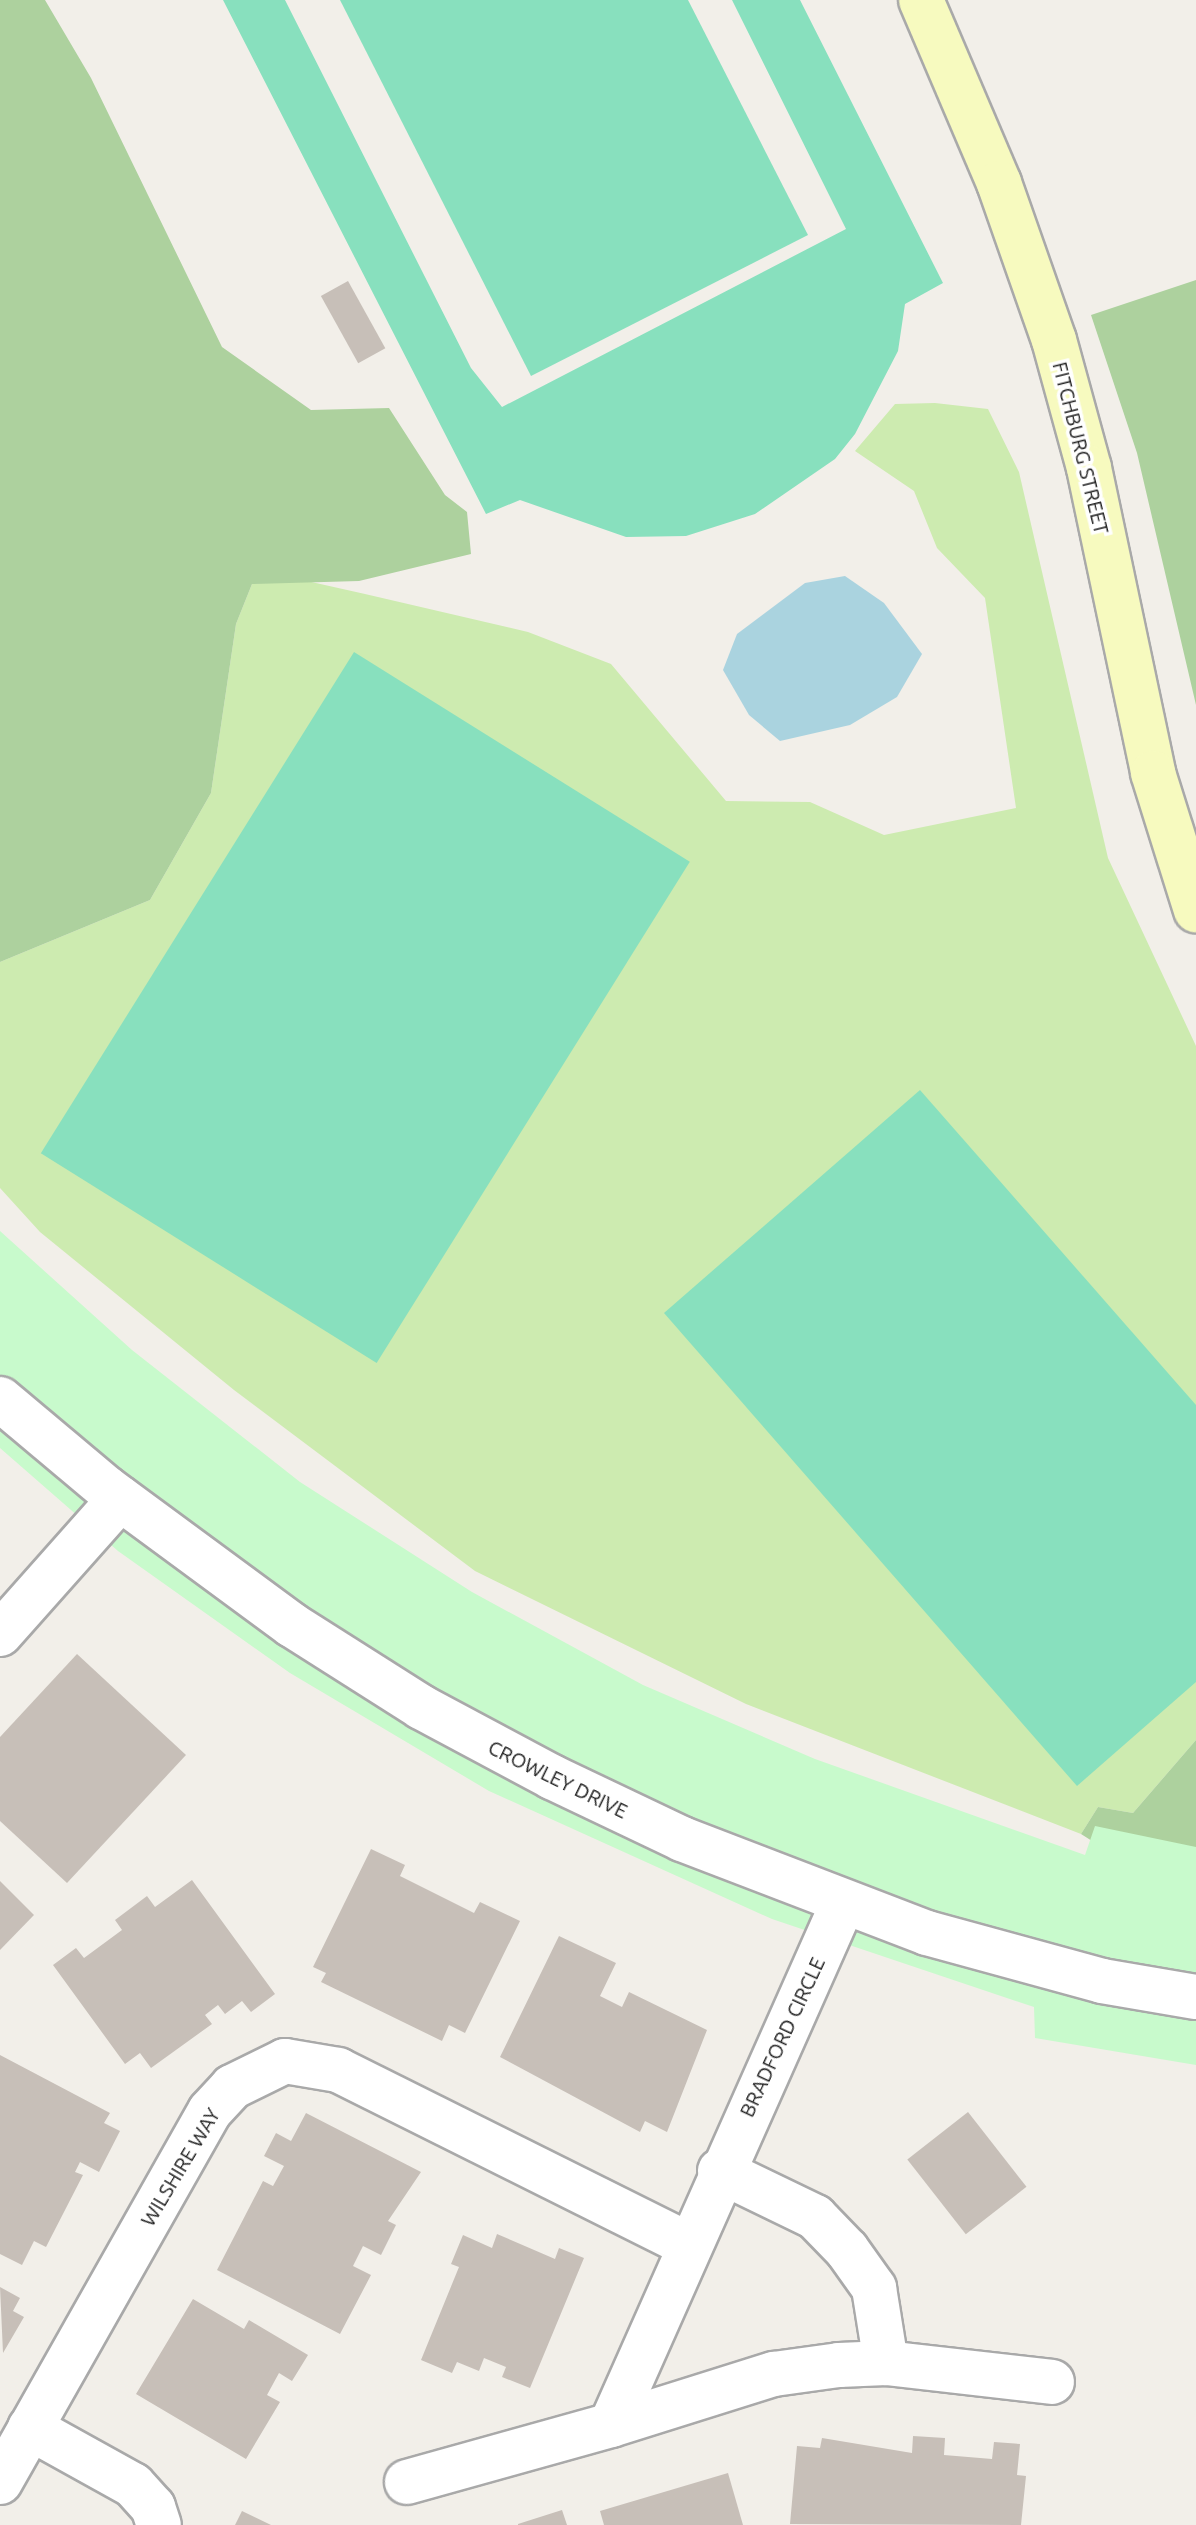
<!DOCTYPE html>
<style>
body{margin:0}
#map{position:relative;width:1196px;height:2525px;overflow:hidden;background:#f2efe9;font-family:Ubuntu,sans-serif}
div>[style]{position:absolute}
.grass>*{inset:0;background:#cdebb0}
.forest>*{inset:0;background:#add19e}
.park>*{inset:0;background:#c8facc}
.pitch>*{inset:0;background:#88e0be;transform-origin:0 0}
.water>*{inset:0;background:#aad3df}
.building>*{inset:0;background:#c7bfb8;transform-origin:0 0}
.roads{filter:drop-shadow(2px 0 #a9a9a9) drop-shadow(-2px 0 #a9a9a9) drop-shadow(0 2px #a9a9a9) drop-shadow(0 -2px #a9a9a9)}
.street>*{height:44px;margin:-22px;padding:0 22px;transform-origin:22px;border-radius:22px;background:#fff}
.secondary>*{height:44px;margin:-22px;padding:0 22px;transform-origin:22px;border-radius:22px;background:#f7fabf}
span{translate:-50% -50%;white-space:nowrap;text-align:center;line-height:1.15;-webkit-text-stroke:7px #fff;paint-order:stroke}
.street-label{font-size:20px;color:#222}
</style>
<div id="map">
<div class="grass">
<i style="clip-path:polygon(935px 403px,988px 409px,1019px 472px,1108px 858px,1196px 1046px,1196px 1740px,1133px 1813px,1098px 1807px,1081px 1834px,746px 1704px,475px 1571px,234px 1390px,40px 1232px,0 1188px,0 962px,150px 900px,211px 793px,236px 624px,252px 584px,298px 579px,365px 594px,528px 632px,611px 664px,726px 801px,810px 802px,884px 835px,1016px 808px,985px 598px,937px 548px,914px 491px,855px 451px,895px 404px)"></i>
</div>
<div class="forest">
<i style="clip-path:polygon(0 0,45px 0,91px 78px,222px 347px,311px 410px,389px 408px,445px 495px,467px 512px,471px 554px,359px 581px,252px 584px,236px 624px,211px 793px,150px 900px,0 962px)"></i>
<i style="clip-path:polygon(1196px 280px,1196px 705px,1137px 453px,1091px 315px)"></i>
<i style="clip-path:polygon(1196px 1740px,1196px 1878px,1111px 1853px,1081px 1834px,1098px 1807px,1133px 1813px)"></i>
</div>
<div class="park">
<i style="clip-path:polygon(0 1231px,132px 1350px,300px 1482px,472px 1592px,643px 1685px,815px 1759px,1085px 1855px,1095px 1826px,1196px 1847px,1196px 2065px,1035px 2038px,1034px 2007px,772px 1919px,489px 1791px,290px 1673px,118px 1551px,0 1448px)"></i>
</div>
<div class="pitch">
<i style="clip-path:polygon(223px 0,285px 0,471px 368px,502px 407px,846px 229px,732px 0,800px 0,943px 283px,905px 304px,898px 351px,855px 434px,835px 459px,755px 514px,686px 536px,626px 537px,520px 500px,486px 514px)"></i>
<i style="clip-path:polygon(340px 0,688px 0,808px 235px,531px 376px)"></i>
<i style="left:354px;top:652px;width:396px;height:591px;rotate:32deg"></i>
<i style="clip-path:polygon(920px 1090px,1196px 1405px,1196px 1682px,1077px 1786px,664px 1313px)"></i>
</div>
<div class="water">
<i style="clip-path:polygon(845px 576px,884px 603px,922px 654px,897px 697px,850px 725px,780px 741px,749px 715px,723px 670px,737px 634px,805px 583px)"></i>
</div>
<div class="building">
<i style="left:348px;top:281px;width:77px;height:31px;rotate:61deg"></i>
<i style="clip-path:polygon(77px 1654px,186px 1755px,67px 1883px,0 1821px,0 1737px)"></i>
<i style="clip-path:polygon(371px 1849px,405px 1865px,400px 1876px,474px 1913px,480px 1902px,520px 1921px,465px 2033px,449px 2025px,442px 2041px,321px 1982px,326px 1973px,313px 1967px)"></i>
<i style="clip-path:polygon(192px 1880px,275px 1994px,251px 2012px,242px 2001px,225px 2014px,218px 2005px,205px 2015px,212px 2024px,151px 2068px,140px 2053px,125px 2064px,53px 1965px,76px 1948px,84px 1958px,122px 1930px,115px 1920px,147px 1896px,155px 1907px)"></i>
<i style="clip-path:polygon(0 1881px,34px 1915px,0 1950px)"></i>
<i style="clip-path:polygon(559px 1936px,616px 1963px,600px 1996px,622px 2007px,629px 1992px,707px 2030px,667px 2132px,645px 2121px,640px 2132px,500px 2057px)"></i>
<i style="clip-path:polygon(0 2055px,110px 2113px,104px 2123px,120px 2131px,99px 2172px,80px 2162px,75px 2172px,83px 2175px,46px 2247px,34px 2241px,22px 2265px,0 2254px)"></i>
<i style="left:968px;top:2112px;width:95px;height:77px;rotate:52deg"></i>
<i style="clip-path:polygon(306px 2113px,421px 2172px,388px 2221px,396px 2225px,381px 2255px,363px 2246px,353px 2266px,371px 2275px,340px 2334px,217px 2270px,263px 2181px,273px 2186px,284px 2166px,264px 2156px,276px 2133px,291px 2141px)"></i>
<i style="clip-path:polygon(497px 2234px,555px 2259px,559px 2248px,584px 2258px,530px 2388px,502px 2377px,506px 2367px,484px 2358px,479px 2371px,457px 2362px,452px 2373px,421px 2360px,459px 2267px,451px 2264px,463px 2235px,492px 2248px)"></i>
<i style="clip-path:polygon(0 2287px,20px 2298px,13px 2311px,24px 2317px,3px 2353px)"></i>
<i style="clip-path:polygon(193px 2299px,244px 2329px,249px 2320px,308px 2355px,292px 2381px,279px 2373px,267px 2395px,280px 2402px,246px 2459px,136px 2394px)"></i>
<i style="clip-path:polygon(913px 2436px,945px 2438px,944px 2455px,992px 2459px,994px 2442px,1020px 2444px,1017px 2475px,1026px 2476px,1021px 2525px,790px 2524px,797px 2446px,820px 2448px,822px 2438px,912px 2453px)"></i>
<i style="clip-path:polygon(728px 2473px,743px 2525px,604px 2525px,600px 2511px)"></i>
<i style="clip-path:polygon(562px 2510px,567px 2525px,518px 2525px,518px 2524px)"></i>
<i style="clip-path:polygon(242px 2511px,271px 2525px,235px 2525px)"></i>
</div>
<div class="roads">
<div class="street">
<i style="left:0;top:1399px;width:138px;rotate:40deg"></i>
<i style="left:106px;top:1488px;width:231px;rotate:36.4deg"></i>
<i style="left:292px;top:1625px;width:153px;rotate:32.4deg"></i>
<i style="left:421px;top:1707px;width:149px;rotate:28.1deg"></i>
<i style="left:552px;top:1777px;width:144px;rotate:25.5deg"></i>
<i style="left:682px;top:1839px;width:262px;rotate:21deg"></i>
<i style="left:927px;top:1933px;width:181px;rotate:15.3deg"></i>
<i style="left:1102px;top:1981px;width:95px;rotate:9.7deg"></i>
<i style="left:0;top:1634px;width:181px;rotate:-48.4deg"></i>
<i style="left:843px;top:1903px;width:571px;rotate:113.96deg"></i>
<i style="left:611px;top:2425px;width:171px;rotate:-17.4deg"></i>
<i style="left:774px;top:2374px;width:66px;rotate:-7.9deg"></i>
<i style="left:839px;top:2365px;width:47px;rotate:-2.4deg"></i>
<i style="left:886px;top:2363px;width:167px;rotate:6.5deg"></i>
<i style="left:720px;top:2171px;width:106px;rotate:25.8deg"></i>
<i style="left:815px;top:2217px;width:46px;rotate:45.9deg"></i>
<i style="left:847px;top:2250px;width:47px;rotate:54.6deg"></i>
<i style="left:874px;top:2288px;width:76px;rotate:80.9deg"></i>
<i style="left:30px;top:2428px;width:118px;rotate:29deg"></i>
<i style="left:133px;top:2485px;width:30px;rotate:48deg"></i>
<i style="left:153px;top:2507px;width:19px;rotate:72deg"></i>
<i style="left:0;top:2482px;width:426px;rotate:-60.5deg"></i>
<i style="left:210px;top:2111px;width:33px;rotate:-47deg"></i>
<i style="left:232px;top:2087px;width:59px;rotate:-26.1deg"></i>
<i style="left:285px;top:2061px;width:54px;rotate:9.6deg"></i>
<i style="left:338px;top:2070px;width:392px;rotate:26.5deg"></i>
<i style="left:407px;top:2482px;width:212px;rotate:-15.6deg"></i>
</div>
<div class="secondary">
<i style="left:921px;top:0;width:199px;rotate:66.9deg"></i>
<i style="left:999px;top:183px;width:166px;rotate:70.7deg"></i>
<i style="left:1054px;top:340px;width:133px;rotate:74.7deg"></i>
<i style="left:1089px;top:468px;width:312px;rotate:78.1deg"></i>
<i style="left:1153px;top:773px;width:144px;rotate:72.6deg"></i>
</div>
</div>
<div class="street-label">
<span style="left:1081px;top:448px;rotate:76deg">FITCHBURG STREET</span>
<span style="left:558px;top:1779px;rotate:26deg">CROWLEY DRIVE</span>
<span style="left:782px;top:2037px;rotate:-65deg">BRADFORD CIRCLE</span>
<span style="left:180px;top:2167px;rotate:-59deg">WILSHIRE WAY</span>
</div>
</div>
